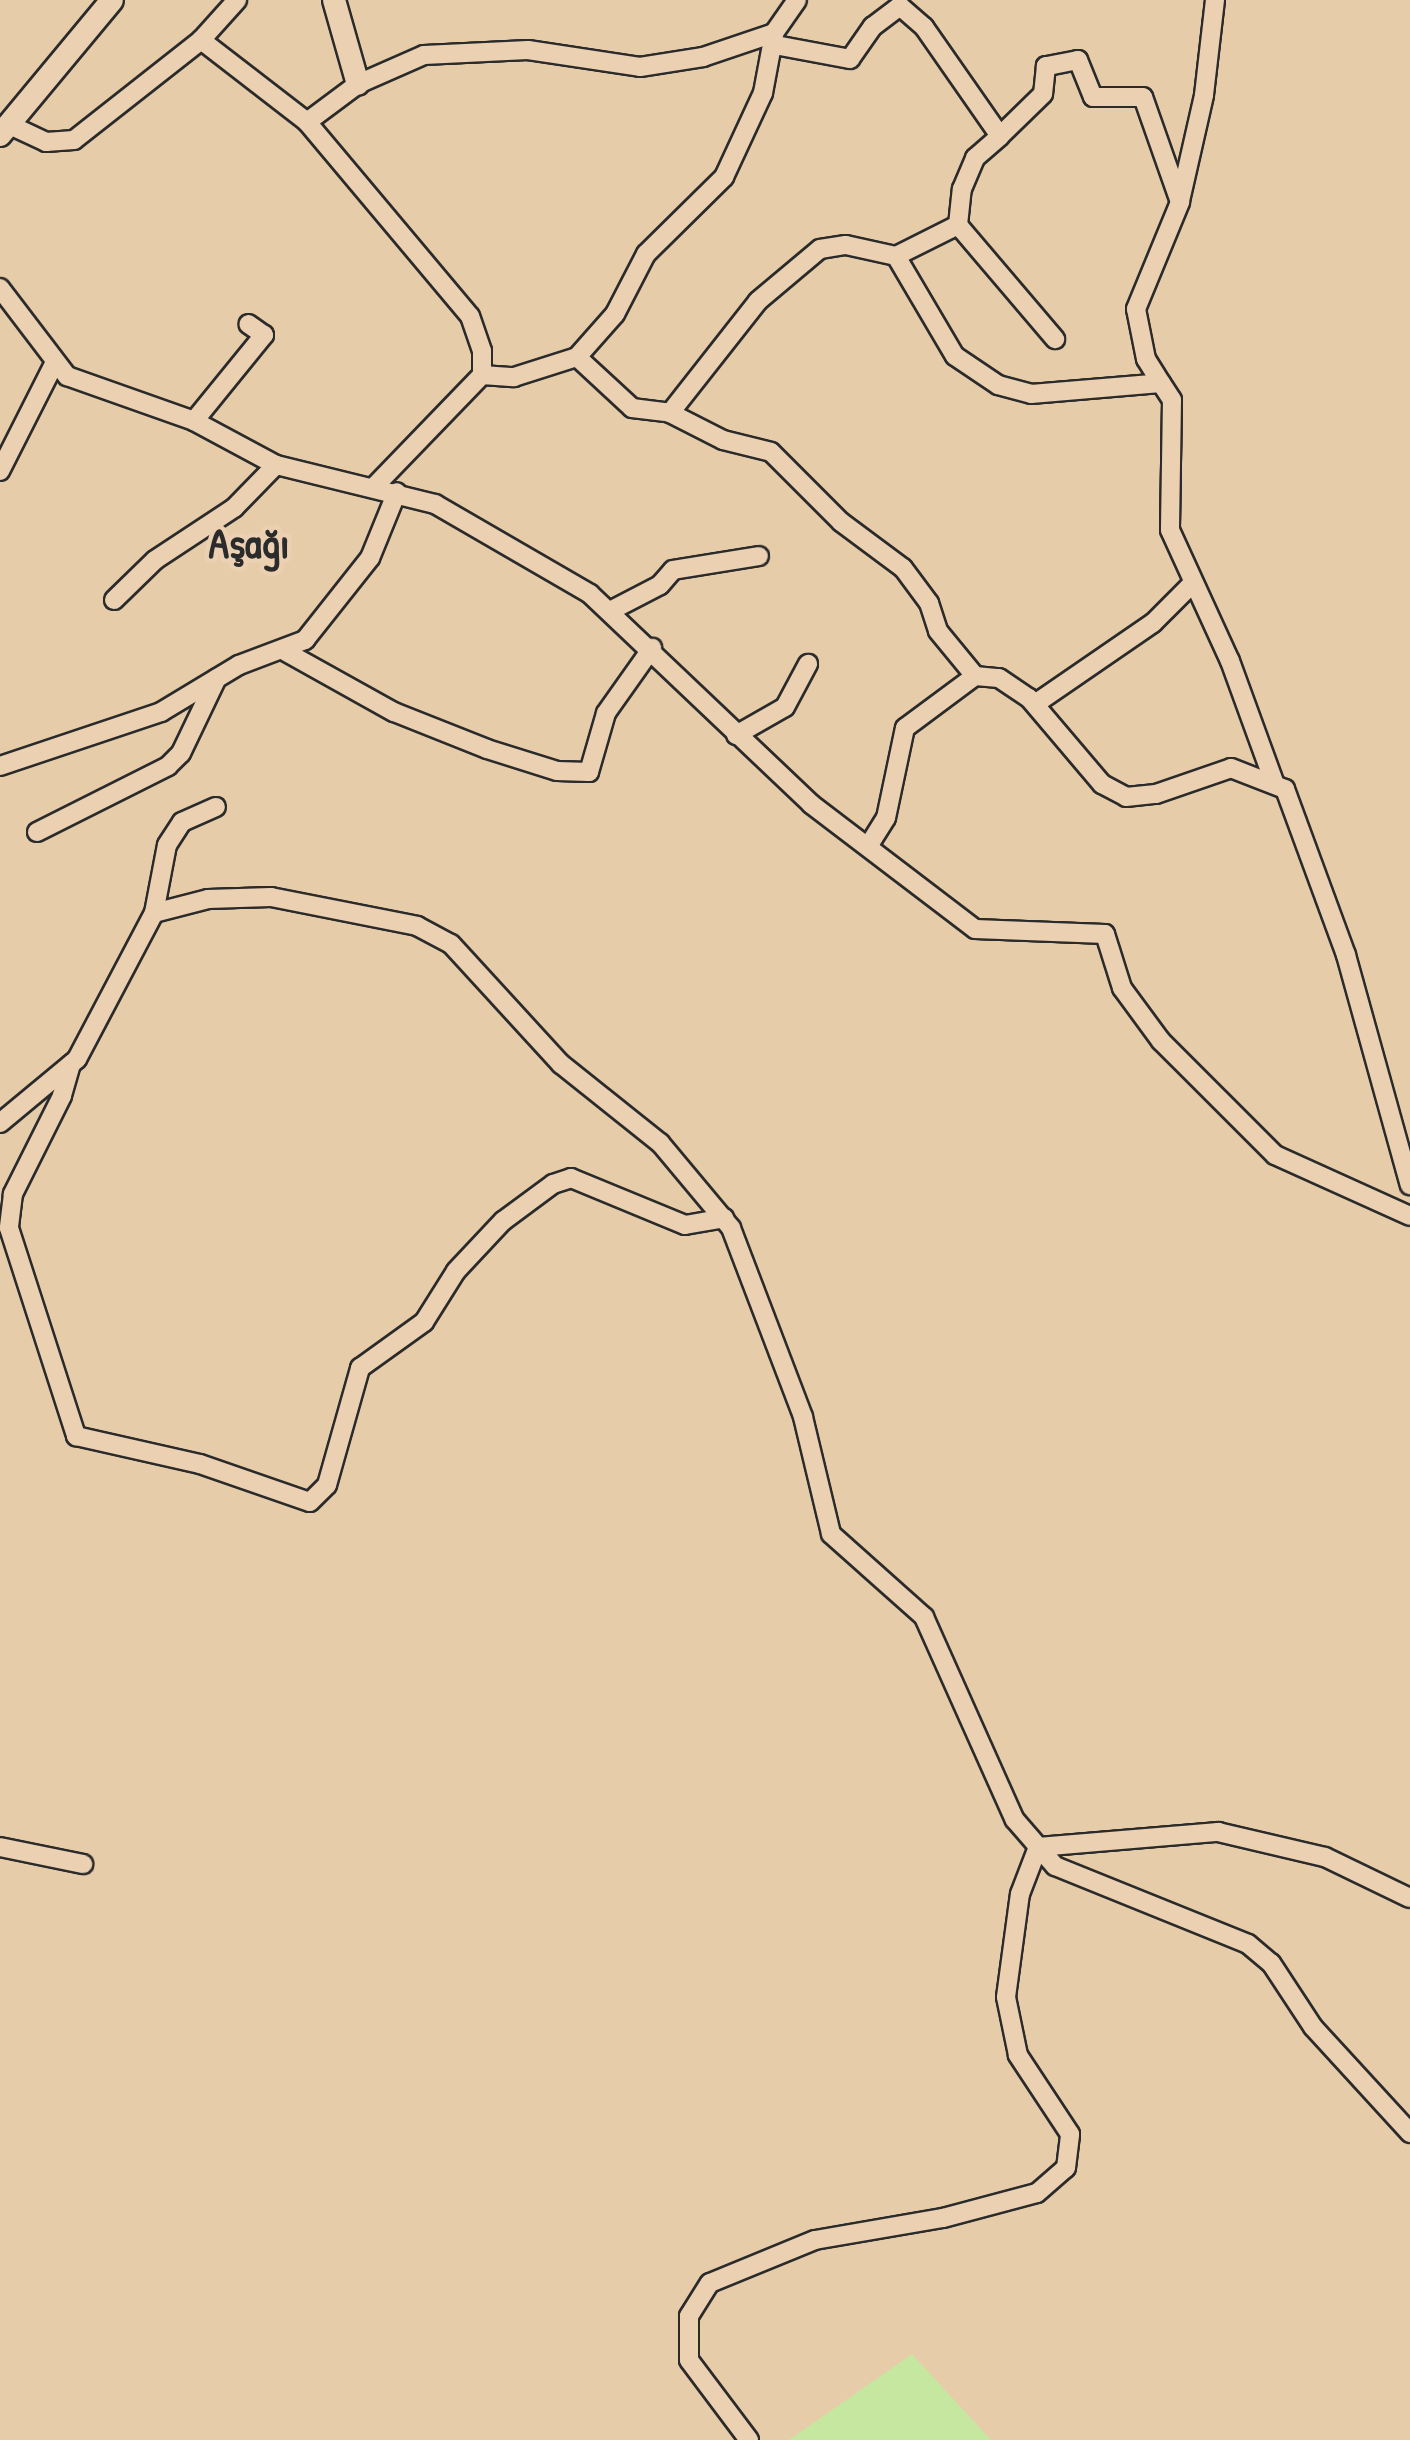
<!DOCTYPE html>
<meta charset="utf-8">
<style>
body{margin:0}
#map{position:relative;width:1410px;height:2440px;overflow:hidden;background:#e7cca9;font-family:"Patrick Hand",sans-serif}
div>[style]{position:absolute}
.green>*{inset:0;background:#c5e7a0}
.roads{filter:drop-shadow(2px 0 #2b2b2b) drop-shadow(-2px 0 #2b2b2b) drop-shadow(0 2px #2b2b2b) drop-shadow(0 -2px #2b2b2b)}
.minor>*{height:18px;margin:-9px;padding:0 9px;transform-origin:9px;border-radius:9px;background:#ebd0b2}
.tertiary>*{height:22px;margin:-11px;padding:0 11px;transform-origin:11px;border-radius:11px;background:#ebd0b2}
span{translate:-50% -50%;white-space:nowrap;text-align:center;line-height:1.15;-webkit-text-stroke:9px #ebd0b2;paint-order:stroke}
.district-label{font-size:42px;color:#2b2b2b;font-weight:700}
</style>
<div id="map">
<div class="green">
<i style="clip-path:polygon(912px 2354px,991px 2440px,789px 2440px)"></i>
</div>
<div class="roads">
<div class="minor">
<i style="left:774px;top:33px;width:40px;rotate:-55.1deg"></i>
<i style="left:201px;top:40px;width:134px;rotate:37.7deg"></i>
<i style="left:307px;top:122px;width:253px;rotate:50deg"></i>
<i style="left:470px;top:316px;width:37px;rotate:71deg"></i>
<i style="left:482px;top:351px;width:24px;rotate:90deg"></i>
<i style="left:482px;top:375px;width:157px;rotate:134deg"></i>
<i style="left:307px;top:122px;width:64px;rotate:-36.7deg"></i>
<i style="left:358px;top:84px;width:72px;rotate:-23.7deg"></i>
<i style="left:424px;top:55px;width:104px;rotate:-2.8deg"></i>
<i style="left:528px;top:50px;width:113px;rotate:8.6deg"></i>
<i style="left:640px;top:67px;width:64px;rotate:-9deg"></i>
<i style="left:703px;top:57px;width:75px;rotate:-18.7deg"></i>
<i style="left:12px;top:126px;width:38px;rotate:25deg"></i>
<i style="left:46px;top:142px;width:28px;rotate:-4deg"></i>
<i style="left:74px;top:140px;width:162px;rotate:-38.2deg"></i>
<i style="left:201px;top:40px;width:54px;rotate:-48deg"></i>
<i style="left:1180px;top:201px;width:109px;rotate:-77.2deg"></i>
<i style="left:1204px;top:95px;width:96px;rotate:-83.4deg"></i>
<i style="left:958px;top:225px;width:150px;rotate:49.6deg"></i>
<i style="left:896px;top:256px;width:116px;rotate:59.5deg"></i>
<i style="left:955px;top:356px;width:52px;rotate:34deg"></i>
<i style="left:998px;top:385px;width:34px;rotate:15deg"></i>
<i style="left:1031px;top:394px;width:130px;rotate:-4.8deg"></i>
<i style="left:1161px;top:383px;width:28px;rotate:-122deg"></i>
<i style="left:1146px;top:359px;width:51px;rotate:-101.3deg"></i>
<i style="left:1136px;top:309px;width:116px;rotate:-67.6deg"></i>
<i style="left:1180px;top:202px;width:111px;rotate:-109.4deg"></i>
<i style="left:1143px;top:97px;width:50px;rotate:180deg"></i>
<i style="left:1093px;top:97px;width:40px;rotate:-112deg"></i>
<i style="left:1078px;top:60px;width:33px;rotate:169deg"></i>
<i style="left:1046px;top:66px;width:28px;rotate:96deg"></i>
<i style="left:1043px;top:94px;width:60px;rotate:135.7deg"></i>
<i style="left:0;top:288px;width:111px;rotate:52.7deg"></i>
<i style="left:67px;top:376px;width:135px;rotate:19.5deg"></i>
<i style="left:194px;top:421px;width:93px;rotate:28.2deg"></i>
<i style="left:276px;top:465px;width:164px;rotate:13.8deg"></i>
<i style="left:435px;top:504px;width:179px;rotate:30.1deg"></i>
<i style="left:590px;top:594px;width:305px;rotate:43.5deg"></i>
<i style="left:811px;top:804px;width:206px;rotate:37.3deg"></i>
<i style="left:975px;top:929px;width:130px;rotate:2.2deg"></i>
<i style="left:1105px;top:934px;width:57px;rotate:72.5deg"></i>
<i style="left:1122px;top:988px;width:66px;rotate:53.7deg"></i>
<i style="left:1161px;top:1041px;width:161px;rotate:45deg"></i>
<i style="left:1275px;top:1155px;width:148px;rotate:24.3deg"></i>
<i style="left:577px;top:357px;width:75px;rotate:42.8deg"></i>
<i style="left:632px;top:408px;width:38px;rotate:7deg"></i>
<i style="left:670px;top:413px;width:59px;rotate:27deg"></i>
<i style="left:723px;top:440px;width:49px;rotate:14deg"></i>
<i style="left:771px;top:452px;width:99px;rotate:45deg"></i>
<i style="left:841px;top:522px;width:77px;rotate:36.6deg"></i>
<i style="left:903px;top:568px;width:44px;rotate:53.4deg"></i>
<i style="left:929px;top:603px;width:29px;rotate:72deg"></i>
<i style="left:938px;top:631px;width:58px;rotate:50.6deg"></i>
<i style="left:975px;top:676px;width:24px;rotate:5deg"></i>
<i style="left:999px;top:678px;width:36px;rotate:34deg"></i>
<i style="left:1029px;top:698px;width:113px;rotate:49.7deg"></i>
<i style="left:1102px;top:784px;width:27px;rotate:28deg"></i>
<i style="left:1126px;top:797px;width:30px;rotate:-6deg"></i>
<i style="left:1156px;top:794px;width:79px;rotate:-19.1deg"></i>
<i style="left:1231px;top:768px;width:58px;rotate:21.3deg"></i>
<i style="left:1285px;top:789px;width:177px;rotate:69.8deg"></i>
<i style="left:1346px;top:955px;width:239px;rotate:74.5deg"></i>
<i style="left:482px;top:375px;width:32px;rotate:4deg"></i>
<i style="left:514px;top:377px;width:66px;rotate:-17.6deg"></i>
<i style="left:577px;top:357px;width:57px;rotate:-48.5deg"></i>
<i style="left:615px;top:314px;width:68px;rotate:-62.7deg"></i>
<i style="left:646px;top:254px;width:110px;rotate:-44.6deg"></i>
<i style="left:724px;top:177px;width:93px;rotate:-65.1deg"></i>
<i style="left:763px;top:93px;width:60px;rotate:-79.4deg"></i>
<i style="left:1161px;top:383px;width:20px;rotate:57deg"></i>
<i style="left:1172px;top:400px;width:130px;rotate:90.9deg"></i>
<i style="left:1170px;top:530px;width:144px;rotate:65.4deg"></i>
<i style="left:1230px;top:661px;width:129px;rotate:70deg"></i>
<i style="left:670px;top:413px;width:142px;rotate:-51.8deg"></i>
<i style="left:758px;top:301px;width:81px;rotate:-40deg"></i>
<i style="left:820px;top:249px;width:26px;rotate:-9deg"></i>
<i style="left:846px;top:245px;width:51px;rotate:12.4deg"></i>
<i style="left:896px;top:256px;width:69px;rotate:-26.6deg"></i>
<i style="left:958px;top:225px;width:36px;rotate:-84deg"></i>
<i style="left:962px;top:189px;width:34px;rotate:-67deg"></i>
<i style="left:975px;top:158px;width:33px;rotate:-41deg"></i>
<i style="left:1000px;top:136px;width:133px;rotate:-124.9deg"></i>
<i style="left:924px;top:27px;width:32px;rotate:-139deg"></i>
<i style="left:900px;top:6px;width:34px;rotate:143deg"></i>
<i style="left:873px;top:26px;width:40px;rotate:124.9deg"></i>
<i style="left:850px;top:59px;width:76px;rotate:-169.4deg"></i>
<i style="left:194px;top:421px;width:111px;rotate:-50.9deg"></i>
<i style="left:264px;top:335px;width:19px;rotate:-145deg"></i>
<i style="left:0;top:471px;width:122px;rotate:-63.2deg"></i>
<i style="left:114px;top:600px;width:57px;rotate:-44.3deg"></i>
<i style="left:155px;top:560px;width:95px;rotate:-33.4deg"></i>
<i style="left:234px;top:508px;width:60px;rotate:-45.7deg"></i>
<i style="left:610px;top:611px;width:56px;rotate:-27.5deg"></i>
<i style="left:660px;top:585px;width:20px;rotate:-49deg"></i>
<i style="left:673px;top:570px;width:87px;rotate:-9.2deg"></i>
<i style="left:286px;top:652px;width:124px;rotate:29.1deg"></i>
<i style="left:394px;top:712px;width:100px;rotate:21.7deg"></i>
<i style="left:487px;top:749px;width:73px;rotate:17.4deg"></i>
<i style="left:557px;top:771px;width:32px;rotate:2deg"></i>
<i style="left:589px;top:772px;width:61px;rotate:-73.9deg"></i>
<i style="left:606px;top:713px;width:80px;rotate:-54.7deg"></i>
<i style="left:1035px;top:704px;width:143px;rotate:-34.5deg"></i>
<i style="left:1153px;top:623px;width:57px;rotate:-45deg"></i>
<i style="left:736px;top:735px;width:56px;rotate:-29.7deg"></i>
<i style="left:785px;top:707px;width:49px;rotate:-61.9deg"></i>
<i style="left:0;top:766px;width:170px;rotate:-18.5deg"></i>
<i style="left:161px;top:712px;width:91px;rotate:-31.1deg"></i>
<i style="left:239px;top:665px;width:71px;rotate:-20.7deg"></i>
<i style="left:305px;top:640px;width:105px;rotate:-51.6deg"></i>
<i style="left:370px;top:558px;width:71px;rotate:-67.8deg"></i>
<i style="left:37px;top:832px;width:147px;rotate:-26.7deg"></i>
<i style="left:168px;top:766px;width:18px;rotate:-45deg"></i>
<i style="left:181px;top:753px;width:83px;rotate:-64.4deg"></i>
<i style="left:869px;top:845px;width:32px;rotate:-58deg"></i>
<i style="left:886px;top:818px;width:92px;rotate:-78.1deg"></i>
<i style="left:905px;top:728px;width:87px;rotate:-36.6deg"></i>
<i style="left:154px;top:913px;width:69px;rotate:-79.2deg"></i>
<i style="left:167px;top:845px;width:27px;rotate:-57deg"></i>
<i style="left:182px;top:822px;width:37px;rotate:-24deg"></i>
<i style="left:71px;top:1064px;width:33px;rotate:106deg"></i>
<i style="left:62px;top:1096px;width:110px;rotate:116.6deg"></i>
<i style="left:13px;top:1194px;width:34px;rotate:97deg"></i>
<i style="left:9px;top:1228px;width:219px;rotate:72.1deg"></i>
<i style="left:76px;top:1436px;width:127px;rotate:12.7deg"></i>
<i style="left:200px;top:1464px;width:116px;rotate:19.1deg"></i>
<i style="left:310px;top:1502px;width:24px;rotate:-45deg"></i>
<i style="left:327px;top:1485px;width:122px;rotate:-74.2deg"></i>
<i style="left:360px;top:1368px;width:79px;rotate:-35.7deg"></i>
<i style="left:424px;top:1322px;width:60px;rotate:-57.9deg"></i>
<i style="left:456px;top:1271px;width:69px;rotate:-46.8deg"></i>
<i style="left:503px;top:1221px;width:62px;rotate:-36.5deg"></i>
<i style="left:553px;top:1184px;width:19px;rotate:-18deg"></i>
<i style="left:571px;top:1178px;width:123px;rotate:22.4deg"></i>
<i style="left:685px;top:1225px;width:40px;rotate:-10deg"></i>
<i style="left:0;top:1123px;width:100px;rotate:-39.7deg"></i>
<i style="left:77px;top:1059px;width:165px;rotate:-62.2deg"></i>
<i style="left:154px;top:913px;width:56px;rotate:-14.5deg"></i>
<i style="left:208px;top:899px;width:63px;rotate:-1.8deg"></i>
<i style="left:271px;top:897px;width:149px;rotate:11.2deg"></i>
<i style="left:417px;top:926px;width:38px;rotate:28deg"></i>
<i style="left:451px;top:944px;width:163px;rotate:47.5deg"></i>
<i style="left:561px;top:1064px;width:127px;rotate:38.6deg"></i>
<i style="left:660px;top:1143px;width:111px;rotate:50.1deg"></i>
<i style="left:731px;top:1228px;width:202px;rotate:69.1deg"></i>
<i style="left:803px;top:1417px;width:120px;rotate:76.5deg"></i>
<i style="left:831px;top:1534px;width:125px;rotate:41.7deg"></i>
<i style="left:924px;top:1617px;width:222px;rotate:65.9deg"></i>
<i style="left:1015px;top:1820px;width:61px;rotate:49deg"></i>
<i style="left:1055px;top:1866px;width:208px;rotate:22deg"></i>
<i style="left:1248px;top:1944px;width:30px;rotate:40deg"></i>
<i style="left:1271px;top:1963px;width:77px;rotate:56.7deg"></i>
<i style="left:1313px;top:2027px;width:144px;rotate:47.5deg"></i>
<i style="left:0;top:1847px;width:85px;rotate:11.6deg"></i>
<i style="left:749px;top:2440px;width:100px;rotate:-126.9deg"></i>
<i style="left:689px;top:2360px;width:44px;rotate:-90deg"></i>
<i style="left:689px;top:2316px;width:39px;rotate:-58deg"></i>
<i style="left:710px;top:2283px;width:113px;rotate:-22.3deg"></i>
<i style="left:815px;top:2240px;width:130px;rotate:-9.8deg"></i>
<i style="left:943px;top:2218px;width:97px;rotate:-14.9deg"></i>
<i style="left:1037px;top:2193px;width:38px;rotate:-41deg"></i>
<i style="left:1066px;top:2168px;width:34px;rotate:-83deg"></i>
<i style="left:1070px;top:2134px;width:95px;rotate:-123.4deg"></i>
<i style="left:1018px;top:2055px;width:59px;rotate:-101.7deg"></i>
<i style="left:1006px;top:1997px;width:104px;rotate:-82.3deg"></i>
<i style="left:1020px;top:1894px;width:50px;rotate:-69deg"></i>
<i style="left:1038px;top:1847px;width:181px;rotate:-4.8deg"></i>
<i style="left:1218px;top:1832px;width:110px;rotate:13.2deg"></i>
<i style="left:1325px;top:1857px;width:94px;rotate:25.8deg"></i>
</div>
<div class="tertiary">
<i style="left:334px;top:0;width:87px;rotate:74.1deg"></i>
<i style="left:0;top:135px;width:175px;rotate:-50.3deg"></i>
</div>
</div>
<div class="district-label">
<span style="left:249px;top:543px">Aşağı</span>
</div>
</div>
